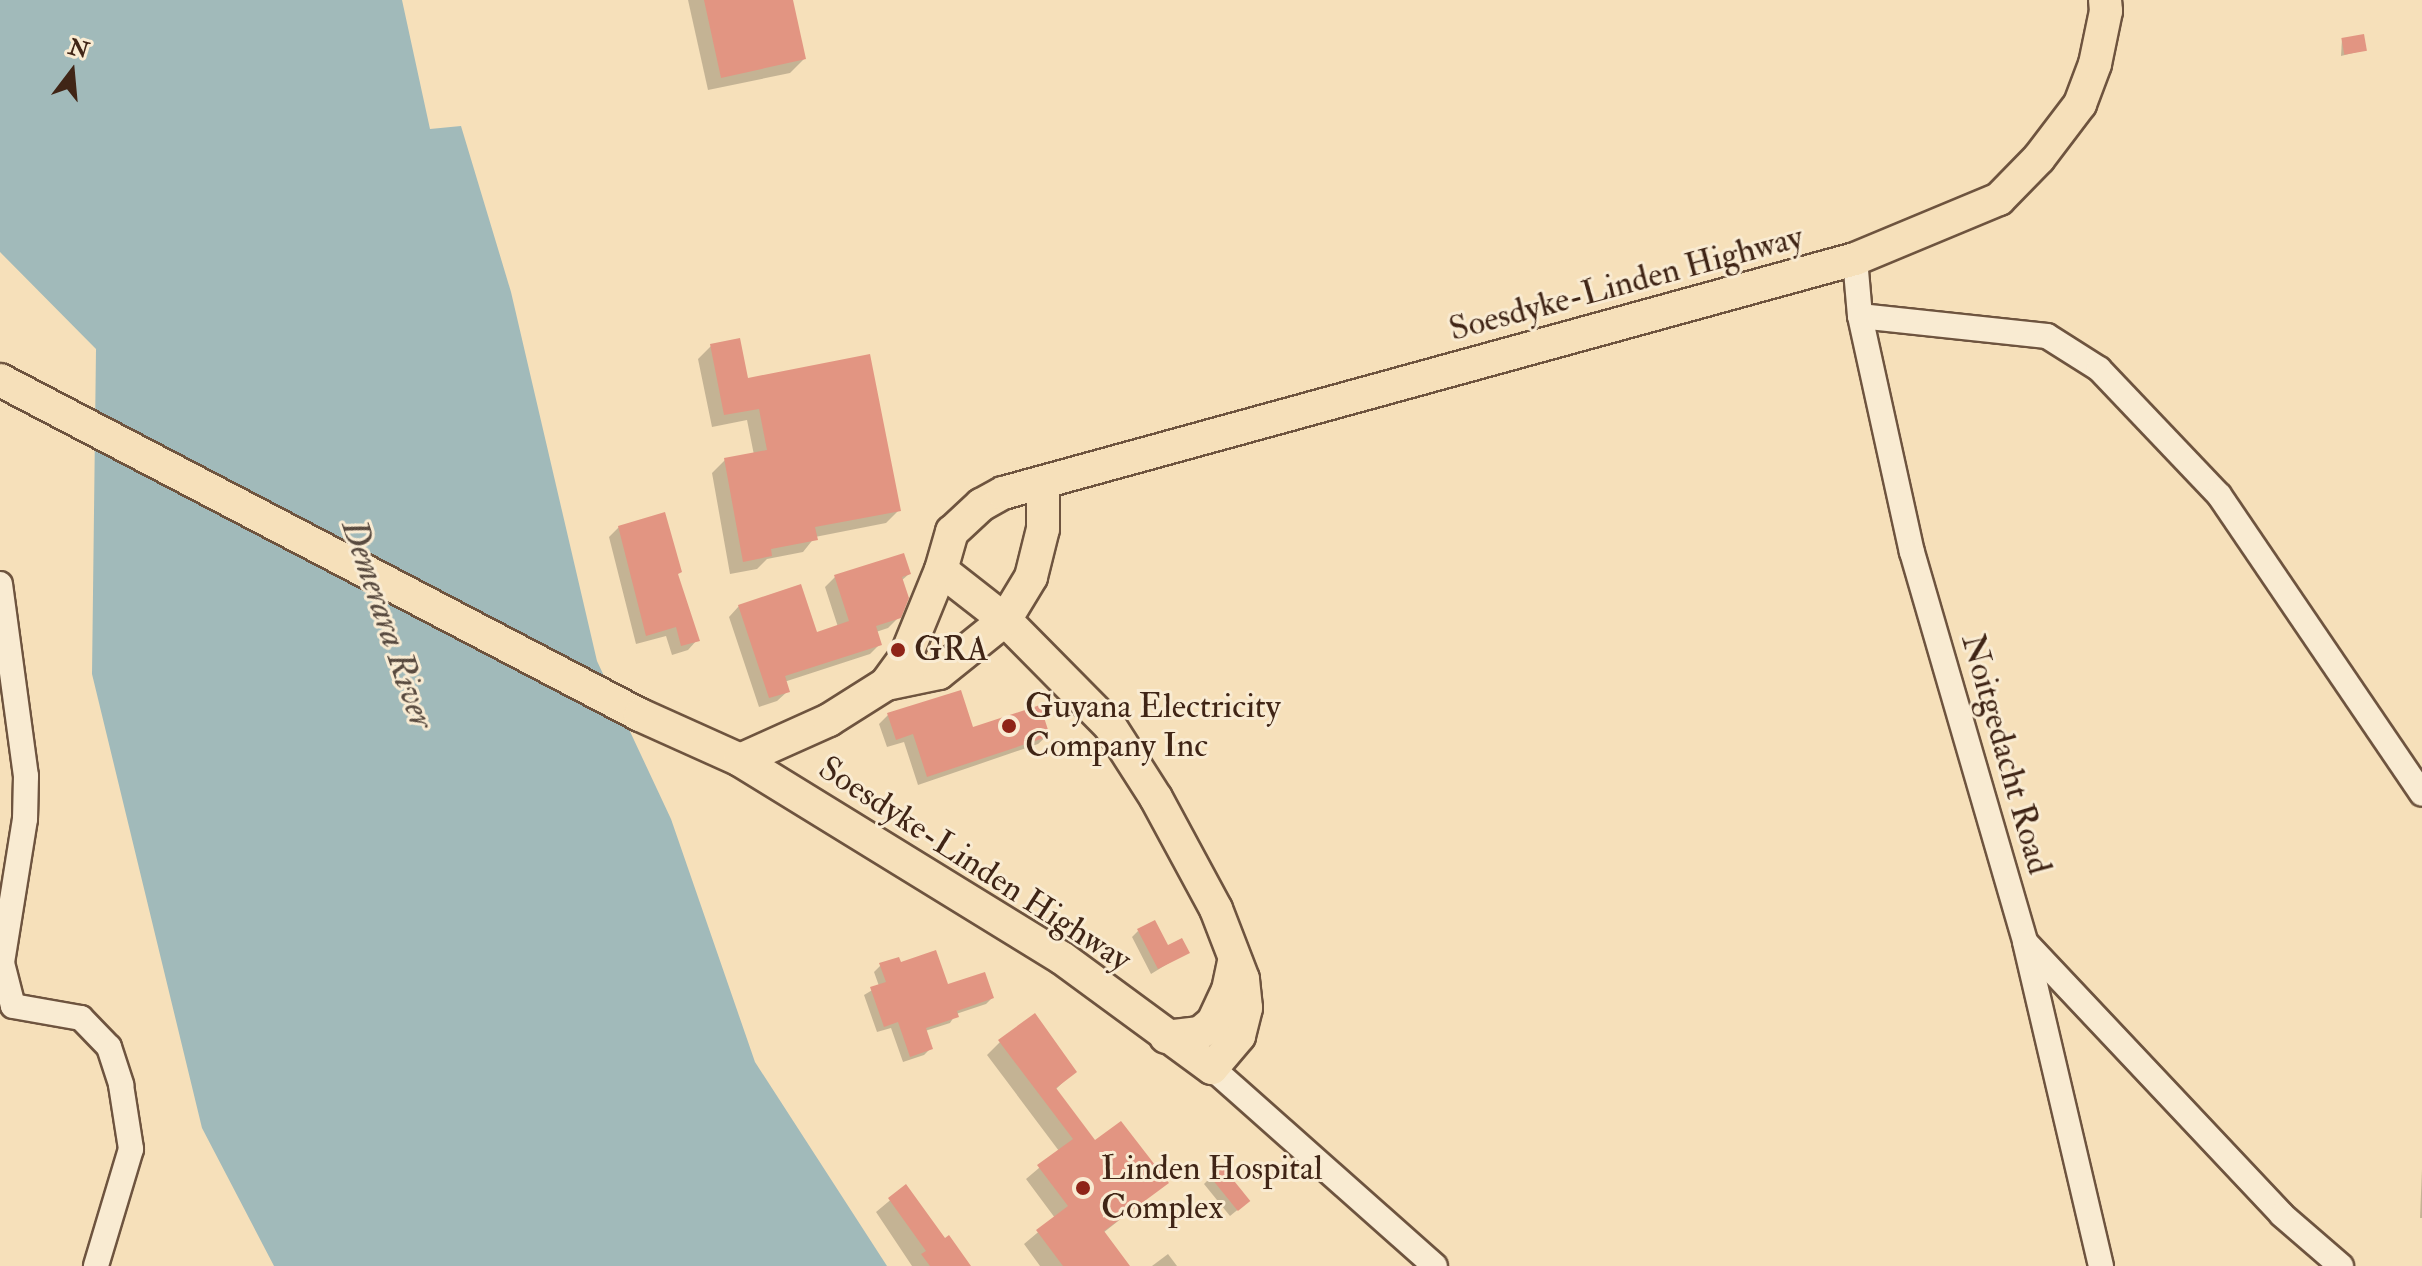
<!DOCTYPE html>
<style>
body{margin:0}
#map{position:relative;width:2422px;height:1266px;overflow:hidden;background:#f6e0ba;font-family:"IM FELL Double Pica",serif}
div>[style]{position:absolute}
.water>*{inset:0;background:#a1baba}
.shadow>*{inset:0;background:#0003}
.building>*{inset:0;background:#e29582;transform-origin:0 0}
.roads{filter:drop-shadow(2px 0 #6e543f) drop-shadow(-2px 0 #6e543f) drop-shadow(0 2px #6e543f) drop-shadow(0 -2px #6e543f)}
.minor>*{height:24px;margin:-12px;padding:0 12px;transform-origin:12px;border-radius:12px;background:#f9ebd2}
.major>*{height:32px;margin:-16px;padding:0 16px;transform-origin:16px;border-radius:16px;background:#f6e0ba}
.dots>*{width:22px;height:22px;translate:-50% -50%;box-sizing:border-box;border:4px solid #f9ebd2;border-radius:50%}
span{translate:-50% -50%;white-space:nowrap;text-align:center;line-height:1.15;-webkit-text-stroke:6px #f9ebd2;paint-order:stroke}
.street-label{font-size:34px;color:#402516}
.poi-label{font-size:34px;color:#402516}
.left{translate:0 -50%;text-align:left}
.water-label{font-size:36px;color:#584a3f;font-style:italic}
.north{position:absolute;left:32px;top:32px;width:80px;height:80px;-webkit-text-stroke:6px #f9ebd2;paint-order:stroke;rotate:16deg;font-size:22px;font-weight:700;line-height:32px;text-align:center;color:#402516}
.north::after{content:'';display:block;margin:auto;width:28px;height:36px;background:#402516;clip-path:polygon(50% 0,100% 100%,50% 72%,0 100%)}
</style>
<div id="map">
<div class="water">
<i style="clip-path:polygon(0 0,402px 0,430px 129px,461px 126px,511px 292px,597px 661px,671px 819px,755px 1062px,887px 1266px,274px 1266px,202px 1128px,92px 674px,96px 349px,0 252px)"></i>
</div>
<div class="shadow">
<i style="clip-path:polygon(688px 0,791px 0,804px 59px,790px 73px,708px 90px)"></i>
<i style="clip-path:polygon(2342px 39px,2365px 50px,2341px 56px)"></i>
<i style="clip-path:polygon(711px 346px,746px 380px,899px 510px,886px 523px,815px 537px,803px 552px,767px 559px,757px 569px,730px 574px,712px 473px,725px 460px,754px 455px,747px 420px,712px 427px,698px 359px)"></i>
<i style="clip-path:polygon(619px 527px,676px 575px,697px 640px,688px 650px,672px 655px,666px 636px,636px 644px,609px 537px)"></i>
<i style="clip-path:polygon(909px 574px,901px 581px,899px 617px,888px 628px,876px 632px,880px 644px,870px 654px,784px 682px,788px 691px,777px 701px,759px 707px,729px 617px,739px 606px,815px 634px,838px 627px,825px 587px,835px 577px)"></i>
<i style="clip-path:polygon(888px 715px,971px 729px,1048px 735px,1038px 744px,918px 785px,904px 742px,887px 747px,879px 724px)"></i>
<i style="clip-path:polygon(1138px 931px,1167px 947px,1187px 952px,1151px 974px,1132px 937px)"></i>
<i style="clip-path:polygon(899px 964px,947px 987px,992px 998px,986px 1004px,956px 1014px,950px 1023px,925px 1031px,931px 1048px,924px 1055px,903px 1062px,891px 1028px,877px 1032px,864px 995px,879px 986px,874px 972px,881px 965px)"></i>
<i style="clip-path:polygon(1000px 1042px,1074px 1072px,1055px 1090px,1095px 1143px,1166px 1183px,1103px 1233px,1127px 1266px,1040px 1266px,1024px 1244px,1055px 1218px,1026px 1179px,1059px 1151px,987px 1055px)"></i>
<i style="clip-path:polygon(2422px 1169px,2422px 1218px,2420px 1218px)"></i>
<i style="clip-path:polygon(1211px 1177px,1241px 1207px,1230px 1216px,1204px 1184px)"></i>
<i style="clip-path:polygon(906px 1187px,945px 1240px,969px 1266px,912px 1266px,876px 1212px)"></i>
<i style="clip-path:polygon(1168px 1254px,1177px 1266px,1152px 1266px)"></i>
</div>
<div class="building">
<i style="clip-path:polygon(704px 0,793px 0,806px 59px,721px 78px)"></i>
<i style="left:2364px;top:34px;width:17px;height:23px;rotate:80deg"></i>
<i style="clip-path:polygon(740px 338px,748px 378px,870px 354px,901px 511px,815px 527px,818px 540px,771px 549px,772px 556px,743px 562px,724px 458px,767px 450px,759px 409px,724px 415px,710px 344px)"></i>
<i style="clip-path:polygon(665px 512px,682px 572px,678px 574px,700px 641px,681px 646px,676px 627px,646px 636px,618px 526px)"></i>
<i style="clip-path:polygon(904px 553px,911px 574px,902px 577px,909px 598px,901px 618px,876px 626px,882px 645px,785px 676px,790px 692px,769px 698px,738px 605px,801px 584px,817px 632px,849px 621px,834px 575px)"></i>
<i style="clip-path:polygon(961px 690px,973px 727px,1040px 705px,1050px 736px,927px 777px,913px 734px,896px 740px,887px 713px)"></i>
<i style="clip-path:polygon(1155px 920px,1168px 945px,1182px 938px,1190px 953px,1158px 969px,1137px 929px)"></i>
<i style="clip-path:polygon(936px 950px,948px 984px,985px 972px,994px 998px,957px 1011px,959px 1017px,926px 1028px,933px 1049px,910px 1057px,898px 1022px,884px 1027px,870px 987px,886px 982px,879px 963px,899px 957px,901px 962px)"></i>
<i style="clip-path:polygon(1035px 1013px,1077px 1072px,1056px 1088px,1095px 1140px,1121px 1121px,1169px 1183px,1104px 1231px,1130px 1266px,1063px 1266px,1036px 1230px,1068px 1206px,1037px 1165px,1073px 1139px,998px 1040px)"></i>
<i style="left:1222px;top:1166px;width:45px;height:16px;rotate:51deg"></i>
<i style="clip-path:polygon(906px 1184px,945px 1238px,949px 1235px,971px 1266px,930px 1266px,921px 1254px,926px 1251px,888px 1198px)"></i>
</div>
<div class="roads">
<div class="minor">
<i style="left:1855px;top:259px;width:57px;rotate:85deg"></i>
<i style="left:1860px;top:316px;width:242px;rotate:77.6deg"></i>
<i style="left:1912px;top:552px;width:406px;rotate:73.8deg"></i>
<i style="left:2025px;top:942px;width:333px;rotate:76.8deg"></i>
<i style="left:1860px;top:316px;width:188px;rotate:6.1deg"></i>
<i style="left:2047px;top:336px;width:62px;rotate:32.4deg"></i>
<i style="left:2099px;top:369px;width:174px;rotate:46.4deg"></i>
<i style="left:2219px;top:495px;width:361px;rotate:55.8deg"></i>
<i style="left:0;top:584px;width:194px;rotate:82.3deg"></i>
<i style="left:26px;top:776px;width:43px;rotate:91.3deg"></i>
<i style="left:25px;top:819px;width:146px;rotate:99.1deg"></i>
<i style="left:2px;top:963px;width:44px;rotate:75.7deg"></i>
<i style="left:13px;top:1006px;width:69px;rotate:10deg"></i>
<i style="left:81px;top:1018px;width:40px;rotate:46deg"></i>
<i style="left:109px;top:1047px;width:40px;rotate:72deg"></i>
<i style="left:121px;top:1085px;width:65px;rotate:81.1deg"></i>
<i style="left:131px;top:1149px;width:122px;rotate:106.7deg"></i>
<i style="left:2027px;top:944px;width:372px;rotate:46.7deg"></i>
<i style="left:2282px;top:1215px;width:78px;rotate:40.8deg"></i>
<i style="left:1212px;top:1068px;width:298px;rotate:41.6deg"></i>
</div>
<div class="major">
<i style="left:0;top:380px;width:722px;rotate:27.63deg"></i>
<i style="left:640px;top:715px;width:110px;rotate:24.2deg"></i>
<i style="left:740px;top:760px;width:378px;rotate:31.6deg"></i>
<i style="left:1062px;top:958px;width:186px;rotate:36.3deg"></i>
<i style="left:1212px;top:1068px;width:42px;rotate:-49.8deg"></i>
<i style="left:1239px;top:1036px;width:29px;rotate:-76deg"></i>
<i style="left:1246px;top:1008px;width:29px;rotate:-96deg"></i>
<i style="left:1243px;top:979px;width:75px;rotate:-111.1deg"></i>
<i style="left:1216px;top:909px;width:126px;rotate:-118.4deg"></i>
<i style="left:1156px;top:798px;width:85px;rotate:-122.6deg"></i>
<i style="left:1110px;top:726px;width:149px;rotate:-134.7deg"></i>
<i style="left:1005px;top:620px;width:81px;rotate:-142deg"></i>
<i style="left:886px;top:684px;width:54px;rotate:-11.7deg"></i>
<i style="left:939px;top:673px;width:85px;rotate:-38.8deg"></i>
<i style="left:1005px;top:620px;width:50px;rotate:-58.8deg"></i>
<i style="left:1031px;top:577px;width:49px;rotate:-76deg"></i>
<i style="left:1043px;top:529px;width:45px;rotate:-90deg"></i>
<i style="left:740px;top:760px;width:98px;rotate:-24.2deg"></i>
<i style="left:829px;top:720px;width:67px;rotate:-32.3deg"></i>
<i style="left:886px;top:684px;width:32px;rotate:-54deg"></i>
<i style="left:905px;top:658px;width:95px;rotate:-67.8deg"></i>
<i style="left:941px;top:570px;width:40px;rotate:-74deg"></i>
<i style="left:952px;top:532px;width:40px;rotate:-43deg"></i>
<i style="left:981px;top:505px;width:25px;rotate:-29deg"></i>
<i style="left:1003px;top:493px;width:884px;rotate:-15.36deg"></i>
<i style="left:1855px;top:259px;width:156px;rotate:-22.6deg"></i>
<i style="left:1999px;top:199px;width:57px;rotate:-45.7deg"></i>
<i style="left:2039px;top:158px;width:68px;rotate:-52.8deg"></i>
<i style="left:2080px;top:104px;width:43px;rotate:-69.4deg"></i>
<i style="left:2095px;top:64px;width:54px;rotate:-78.3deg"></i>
<i style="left:2106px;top:11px;width:11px;rotate:-95deg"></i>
<i style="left:1166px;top:1037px;width:34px;rotate:-7deg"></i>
<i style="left:1200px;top:1033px;width:17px;rotate:-40deg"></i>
<i style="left:1213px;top:1022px;width:35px;rotate:-65deg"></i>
<i style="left:1228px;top:990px;width:30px;rotate:-78deg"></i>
</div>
</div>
<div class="dots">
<i style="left:898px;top:650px;background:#8f2418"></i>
<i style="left:1009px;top:726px;background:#8f2418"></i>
<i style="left:1083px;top:1188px;background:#8f2418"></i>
</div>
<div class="street-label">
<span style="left:1626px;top:283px;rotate:-15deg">Soesdyke-Linden Highway</span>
<span style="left:2006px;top:754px;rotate:74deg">Noitgedacht Road</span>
<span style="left:975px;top:864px;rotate:33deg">Soesdyke-Linden Highway</span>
</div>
<div class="poi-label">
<span class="left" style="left:914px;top:650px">GRA</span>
<span class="left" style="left:1025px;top:726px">Guyana Electricity<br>Company Inc</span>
<span class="left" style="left:1101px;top:1188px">Linden Hospital<br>Complex</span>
</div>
<div class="water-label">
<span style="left:388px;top:624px;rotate:71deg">Demerara River</span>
</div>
<div class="north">N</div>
</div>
